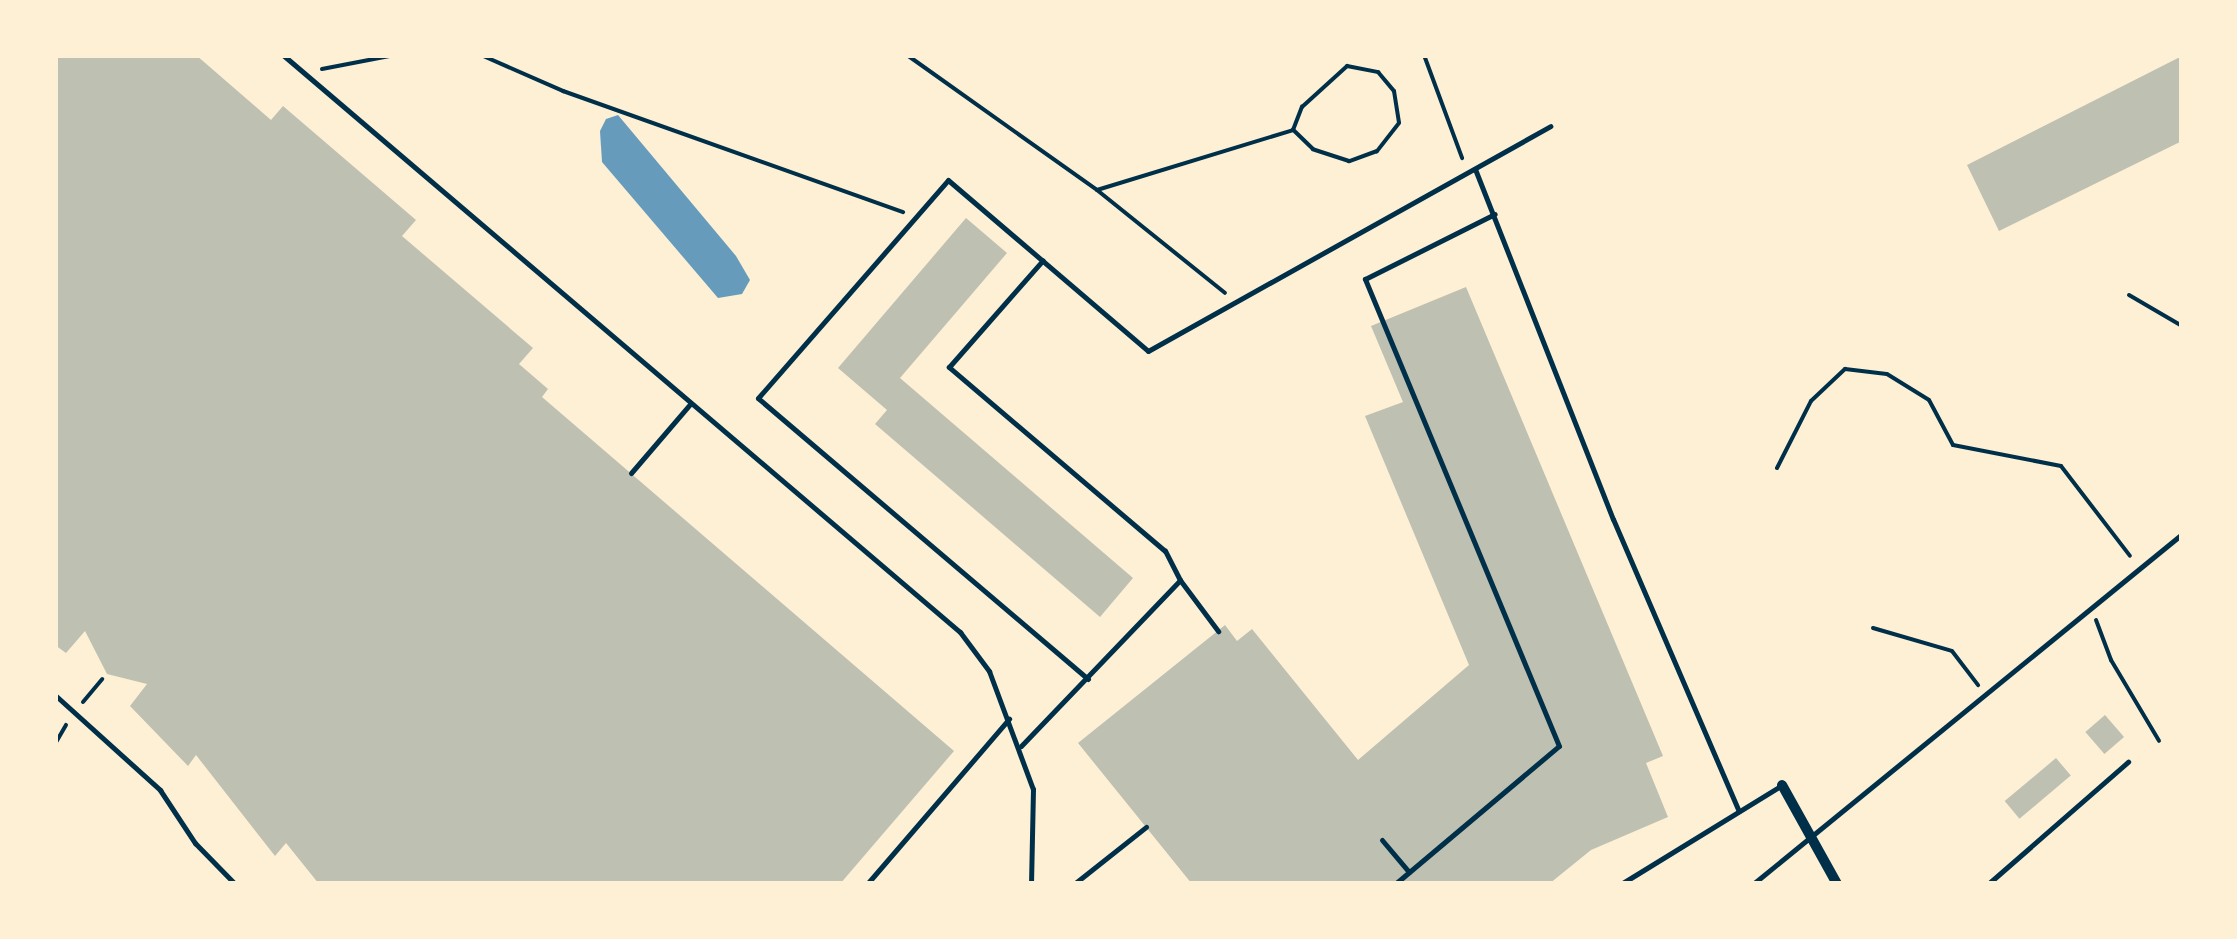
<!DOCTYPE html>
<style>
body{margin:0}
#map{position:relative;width:2237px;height:939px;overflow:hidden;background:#fdf0d5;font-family:"Open Sans",sans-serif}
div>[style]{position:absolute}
.water>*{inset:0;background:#669bbc}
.building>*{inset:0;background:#bec0b2;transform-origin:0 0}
.path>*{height:4px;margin:-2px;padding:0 2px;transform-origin:2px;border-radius:2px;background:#003049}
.service>*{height:5px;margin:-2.5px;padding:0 2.5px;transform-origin:2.5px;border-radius:2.5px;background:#003049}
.minor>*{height:10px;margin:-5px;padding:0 5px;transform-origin:5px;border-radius:5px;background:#003049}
span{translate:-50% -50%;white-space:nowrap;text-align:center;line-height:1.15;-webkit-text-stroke:10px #fdf0d5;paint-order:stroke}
.frame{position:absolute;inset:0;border:58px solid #fdf0d5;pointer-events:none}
</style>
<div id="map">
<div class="water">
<i style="clip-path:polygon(618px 115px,736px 256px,750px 280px,742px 294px,718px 298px,602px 162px,600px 131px,606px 119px)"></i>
</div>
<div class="building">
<i style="clip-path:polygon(55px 55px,196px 55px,271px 120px,283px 106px,416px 220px,402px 236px,533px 348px,519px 364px,548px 389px,542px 397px,954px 751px,840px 884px,319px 884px,286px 843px,275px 856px,196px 755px,188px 766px,130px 706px,147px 684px,107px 674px,85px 631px,66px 653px,55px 645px)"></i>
<i style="clip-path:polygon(2182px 56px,2182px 141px,1999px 231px,1967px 165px)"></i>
<i style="clip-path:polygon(966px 218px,1007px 253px,900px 378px,1133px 578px,1100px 617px,875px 424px,887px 410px,838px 368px)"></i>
<i style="clip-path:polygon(1466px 287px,1663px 756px,1646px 763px,1668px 817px,1591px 850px,1549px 884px,1192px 884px,1078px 743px,1225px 625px,1237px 641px,1252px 629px,1358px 760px,1469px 665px,1365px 416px,1403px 402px,1371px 326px)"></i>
<i style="left:2105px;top:715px;width:29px;height:26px;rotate:49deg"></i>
<i style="left:2056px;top:758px;width:23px;height:67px;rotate:50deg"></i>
</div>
<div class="path">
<i style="left:481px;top:55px;width:90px;rotate:23.7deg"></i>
<i style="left:563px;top:91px;width:361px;rotate:19.6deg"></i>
<i style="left:907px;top:55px;width:233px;rotate:35.4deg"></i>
<i style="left:1097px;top:190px;width:164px;rotate:38.8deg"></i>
<i style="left:1424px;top:55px;width:110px;rotate:69.7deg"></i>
<i style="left:322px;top:69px;width:74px;rotate:-10.9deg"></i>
<i style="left:1097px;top:190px;width:205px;rotate:-17deg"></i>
<i style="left:1293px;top:130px;width:25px;rotate:-69deg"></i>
<i style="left:1302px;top:107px;width:61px;rotate:-42.3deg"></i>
<i style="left:1347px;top:66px;width:32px;rotate:11deg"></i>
<i style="left:1378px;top:72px;width:25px;rotate:50deg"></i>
<i style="left:1394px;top:91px;width:32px;rotate:81deg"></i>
<i style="left:1399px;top:123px;width:36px;rotate:128deg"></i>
<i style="left:1377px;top:151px;width:30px;rotate:160deg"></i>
<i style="left:1349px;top:161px;width:38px;rotate:-162deg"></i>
<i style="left:1313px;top:149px;width:28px;rotate:-136deg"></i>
<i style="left:2129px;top:295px;width:61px;rotate:30.3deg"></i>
<i style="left:1777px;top:468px;width:75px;rotate:-63.1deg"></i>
<i style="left:1811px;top:401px;width:47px;rotate:-43.3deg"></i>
<i style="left:1845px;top:369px;width:42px;rotate:6.8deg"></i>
<i style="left:1887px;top:374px;width:49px;rotate:31.8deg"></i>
<i style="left:1929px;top:400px;width:51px;rotate:61.9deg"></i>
<i style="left:1953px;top:445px;width:110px;rotate:11deg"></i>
<i style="left:2061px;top:466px;width:113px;rotate:52.5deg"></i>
<i style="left:2096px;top:620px;width:43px;rotate:69.4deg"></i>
<i style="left:2111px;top:660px;width:94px;rotate:59.3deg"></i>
<i style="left:1873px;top:628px;width:82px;rotate:16.2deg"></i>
<i style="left:1952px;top:651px;width:43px;rotate:52.6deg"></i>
<i style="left:83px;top:702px;width:30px;rotate:-50deg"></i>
<i style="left:55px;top:744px;width:22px;rotate:-60deg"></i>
</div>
<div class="service">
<i style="left:283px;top:55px;width:890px;rotate:40.44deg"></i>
<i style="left:960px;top:632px;width:49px;rotate:53.4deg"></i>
<i style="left:989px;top:671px;width:126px;rotate:69.6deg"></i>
<i style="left:1033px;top:789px;width:95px;rotate:91.2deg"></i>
<i style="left:1475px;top:169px;width:376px;rotate:68.5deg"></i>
<i style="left:1613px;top:519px;width:318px;rotate:66.7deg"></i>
<i style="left:631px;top:473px;width:92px;rotate:-49.4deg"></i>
<i style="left:1180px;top:580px;width:64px;rotate:53.3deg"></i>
<i style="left:1088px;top:679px;width:433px;rotate:-139.6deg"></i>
<i style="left:758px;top:398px;width:289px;rotate:-48.9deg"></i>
<i style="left:948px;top:180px;width:263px;rotate:40.5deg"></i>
<i style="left:1148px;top:351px;width:461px;rotate:-29.2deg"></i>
<i style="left:55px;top:695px;width:142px;rotate:42.1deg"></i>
<i style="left:160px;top:790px;width:64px;rotate:56.6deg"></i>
<i style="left:195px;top:843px;width:57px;rotate:45.7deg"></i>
<i style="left:1021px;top:746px;width:230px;rotate:-46.2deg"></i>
<i style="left:1180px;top:580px;width:33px;rotate:-117deg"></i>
<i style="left:1165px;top:551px;width:284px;rotate:-139.6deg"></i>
<i style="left:949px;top:367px;width:142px;rotate:-48.7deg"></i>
<i style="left:1382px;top:840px;width:42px;rotate:49.8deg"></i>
<i style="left:867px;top:884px;width:218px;rotate:-49.3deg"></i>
<i style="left:1074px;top:884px;width:92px;rotate:-38.4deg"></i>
<i style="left:1395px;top:884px;width:214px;rotate:-40.1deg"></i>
<i style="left:1559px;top:746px;width:506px;rotate:-112.56deg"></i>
<i style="left:1365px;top:279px;width:145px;rotate:-26.6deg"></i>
<i style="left:1621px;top:884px;width:187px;rotate:-31.6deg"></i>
<i style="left:1753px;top:884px;width:554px;rotate:-39.21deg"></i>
<i style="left:1988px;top:884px;width:186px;rotate:-41.1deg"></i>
</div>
<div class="minor">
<i style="left:1782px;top:785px;width:113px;rotate:60.9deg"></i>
</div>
<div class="frame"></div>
</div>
